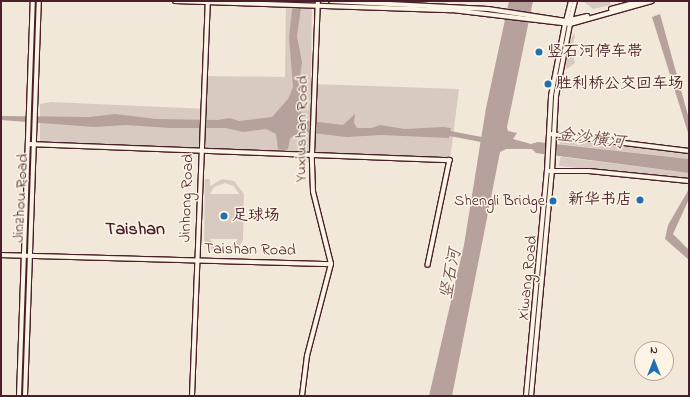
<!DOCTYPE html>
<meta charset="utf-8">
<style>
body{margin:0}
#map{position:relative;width:690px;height:397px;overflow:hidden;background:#f1e8da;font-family:"Indie Flower","LXGW WenKai TC",sans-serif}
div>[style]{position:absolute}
.green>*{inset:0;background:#d8cac0}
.water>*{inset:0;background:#b6a19c}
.river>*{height:5px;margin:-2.5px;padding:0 2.5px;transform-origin:2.5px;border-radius:2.5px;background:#b6a19c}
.roads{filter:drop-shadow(1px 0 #4a1f2b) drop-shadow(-1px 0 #4a1f2b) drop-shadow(0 1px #4a1f2b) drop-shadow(0 -1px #4a1f2b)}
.minor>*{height:3.5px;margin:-1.75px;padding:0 1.75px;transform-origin:1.75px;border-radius:1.75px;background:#fcf5e5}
.major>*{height:4px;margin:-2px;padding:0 2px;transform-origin:2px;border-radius:2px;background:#fcf5e5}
.dots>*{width:11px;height:11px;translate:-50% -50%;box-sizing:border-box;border:2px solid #fcf5e5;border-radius:50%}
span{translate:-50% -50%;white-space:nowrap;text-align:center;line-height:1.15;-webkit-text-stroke:3px #fcf5e5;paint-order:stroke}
.poi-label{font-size:16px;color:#4a1f2b}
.left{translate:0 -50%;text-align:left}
.right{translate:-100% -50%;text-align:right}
.street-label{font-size:16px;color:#4a1f2b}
.water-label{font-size:17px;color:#704c53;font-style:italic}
.quarter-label{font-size:18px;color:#4a1f2b;font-weight:700}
.frame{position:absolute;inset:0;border:2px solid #4a1f2b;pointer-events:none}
.north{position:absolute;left:634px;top:341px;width:40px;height:40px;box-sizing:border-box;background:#fcf5e5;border:1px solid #b59f9b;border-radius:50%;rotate:0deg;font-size:11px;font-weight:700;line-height:16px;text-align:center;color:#4a1f2b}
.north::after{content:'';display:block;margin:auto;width:14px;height:18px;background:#1f6fb2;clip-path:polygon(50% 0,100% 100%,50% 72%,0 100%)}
</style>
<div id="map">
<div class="green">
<i style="clip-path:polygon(286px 1px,312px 1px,311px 84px,459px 89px,450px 160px,40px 145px,40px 104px,51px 102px,207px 109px,207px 76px,285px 77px)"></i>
<i style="clip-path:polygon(583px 1px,609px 1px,611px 5px,593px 9px)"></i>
<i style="clip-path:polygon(574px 33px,575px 37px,571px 48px,575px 63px,567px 69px,564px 66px,567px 47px)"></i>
<i style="clip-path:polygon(559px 136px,689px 153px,689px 159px,560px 144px)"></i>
<i style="clip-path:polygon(562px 157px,689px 173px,689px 179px,559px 166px,560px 158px)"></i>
<i style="clip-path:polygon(evenodd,205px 179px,210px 179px,210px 186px,222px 179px,234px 181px,244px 194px,243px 240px,240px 246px,227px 253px,217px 253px,204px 244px,205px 179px,225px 183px,234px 186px,239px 194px,210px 194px,214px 187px,225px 183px,205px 179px,209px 239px,238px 239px,231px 247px,221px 249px,209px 239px)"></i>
</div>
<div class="water">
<i style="clip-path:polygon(293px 1px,302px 1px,297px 36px,302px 62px,299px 84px,302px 120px,343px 125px,355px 114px,354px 123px,357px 128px,371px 128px,380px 125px,405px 129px,443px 127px,451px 128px,449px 138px,381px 135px,347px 137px,303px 132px,290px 138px,288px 149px,284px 150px,278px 149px,276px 134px,266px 129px,243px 132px,226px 128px,170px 128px,126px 125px,94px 127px,1px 120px,1px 116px,90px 117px,115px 114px,156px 119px,218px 120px,229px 118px,239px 121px,272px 117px,288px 99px,293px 87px,289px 37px)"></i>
<i style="clip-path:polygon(509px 1px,533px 1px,507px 127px,508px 131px,517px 133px,513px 139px,531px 144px,538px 142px,689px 159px,689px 173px,551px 155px,536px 153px,532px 149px,506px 149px,500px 152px,452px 396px,429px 396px,464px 245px,486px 108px)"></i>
<i style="clip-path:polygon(660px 14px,689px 119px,689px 136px,652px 17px)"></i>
<i style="clip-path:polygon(689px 189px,689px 199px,673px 234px,689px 250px,689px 260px,665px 239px,668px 225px)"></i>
</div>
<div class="river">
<i style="left:444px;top:132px;width:43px;rotate:10.8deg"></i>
</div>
<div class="roads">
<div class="minor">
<i style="left:551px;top:134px;width:139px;rotate:7deg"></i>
<i style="left:28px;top:144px;width:422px;rotate:2.2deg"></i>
<i style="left:450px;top:160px;width:107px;rotate:101.8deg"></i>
<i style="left:547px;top:171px;width:42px"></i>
<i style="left:589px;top:171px;width:100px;rotate:5.7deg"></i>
<i style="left:1px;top:255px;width:330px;rotate:1.6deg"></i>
<i style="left:192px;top:396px;width:395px;rotate:-87.7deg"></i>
<i style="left:302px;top:396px;width:40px;rotate:-82.9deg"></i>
<i style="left:307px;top:356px;width:95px;rotate:-75.4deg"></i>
<i style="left:331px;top:264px;width:74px;rotate:-104deg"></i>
<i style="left:313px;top:192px;width:38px;rotate:-92deg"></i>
<i style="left:312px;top:154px;width:153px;rotate:-87.8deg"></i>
</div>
<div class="major">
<i style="left:175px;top:1px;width:277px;rotate:1.9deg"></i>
<i style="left:452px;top:10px;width:119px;rotate:6.8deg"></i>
<i style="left:570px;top:24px;width:85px;rotate:-15.7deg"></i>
<i style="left:331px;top:1px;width:157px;rotate:2.9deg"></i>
<i style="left:488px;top:9px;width:79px;rotate:8.7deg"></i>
<i style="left:566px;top:21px;width:22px;rotate:-13deg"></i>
<i style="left:611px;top:9px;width:30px;rotate:-15deg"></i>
<i style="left:566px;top:21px;width:21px;rotate:-76deg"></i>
<i style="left:570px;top:21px;width:21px;rotate:-76deg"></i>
<i style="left:19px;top:396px;width:395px;rotate:-88deg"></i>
<i style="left:25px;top:396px;width:395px;rotate:-88deg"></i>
<i style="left:526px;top:396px;width:226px;rotate:-84.7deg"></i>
<i style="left:547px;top:171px;width:75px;rotate:-86.9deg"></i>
<i style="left:551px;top:96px;width:73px;rotate:-79deg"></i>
<i style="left:531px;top:396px;width:226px;rotate:-84.7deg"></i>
<i style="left:552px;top:171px;width:75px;rotate:-86.9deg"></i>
<i style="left:556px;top:96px;width:73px;rotate:-79deg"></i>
</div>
</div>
<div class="dots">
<i style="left:539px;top:52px;background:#1f6fb2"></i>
<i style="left:548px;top:84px;background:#1f6fb2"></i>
<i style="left:640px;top:200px;background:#1f6fb2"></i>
<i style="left:553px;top:201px;background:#1f6fb2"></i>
<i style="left:224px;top:216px;background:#1f6fb2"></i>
</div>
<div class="poi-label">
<span class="left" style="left:547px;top:52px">竖石河停车带</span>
<span class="left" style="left:556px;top:84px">胜利桥公交回车场</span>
<span class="right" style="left:632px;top:200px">新华书店</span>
<span class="right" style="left:545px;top:201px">Shengli Bridge</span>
<span class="left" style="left:232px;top:216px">足球场</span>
</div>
<div class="street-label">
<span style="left:302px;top:129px;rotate:-89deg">Yuxiushan Road</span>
<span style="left:21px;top:198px;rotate:-87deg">Jinzhou Road</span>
<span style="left:187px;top:198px;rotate:-88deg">Jinhong Road</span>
<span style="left:250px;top:250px;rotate:1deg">Taishan Road</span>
<span style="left:528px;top:278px;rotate:-84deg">Xiwang Road</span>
</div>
<div class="water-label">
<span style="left:591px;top:139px;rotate:7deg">金沙横河</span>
<span style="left:451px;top:274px;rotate:-79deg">竖石河</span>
</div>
<div class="quarter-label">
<span style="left:135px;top:230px">Taishan</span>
</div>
<div class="frame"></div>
<div class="north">N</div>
</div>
